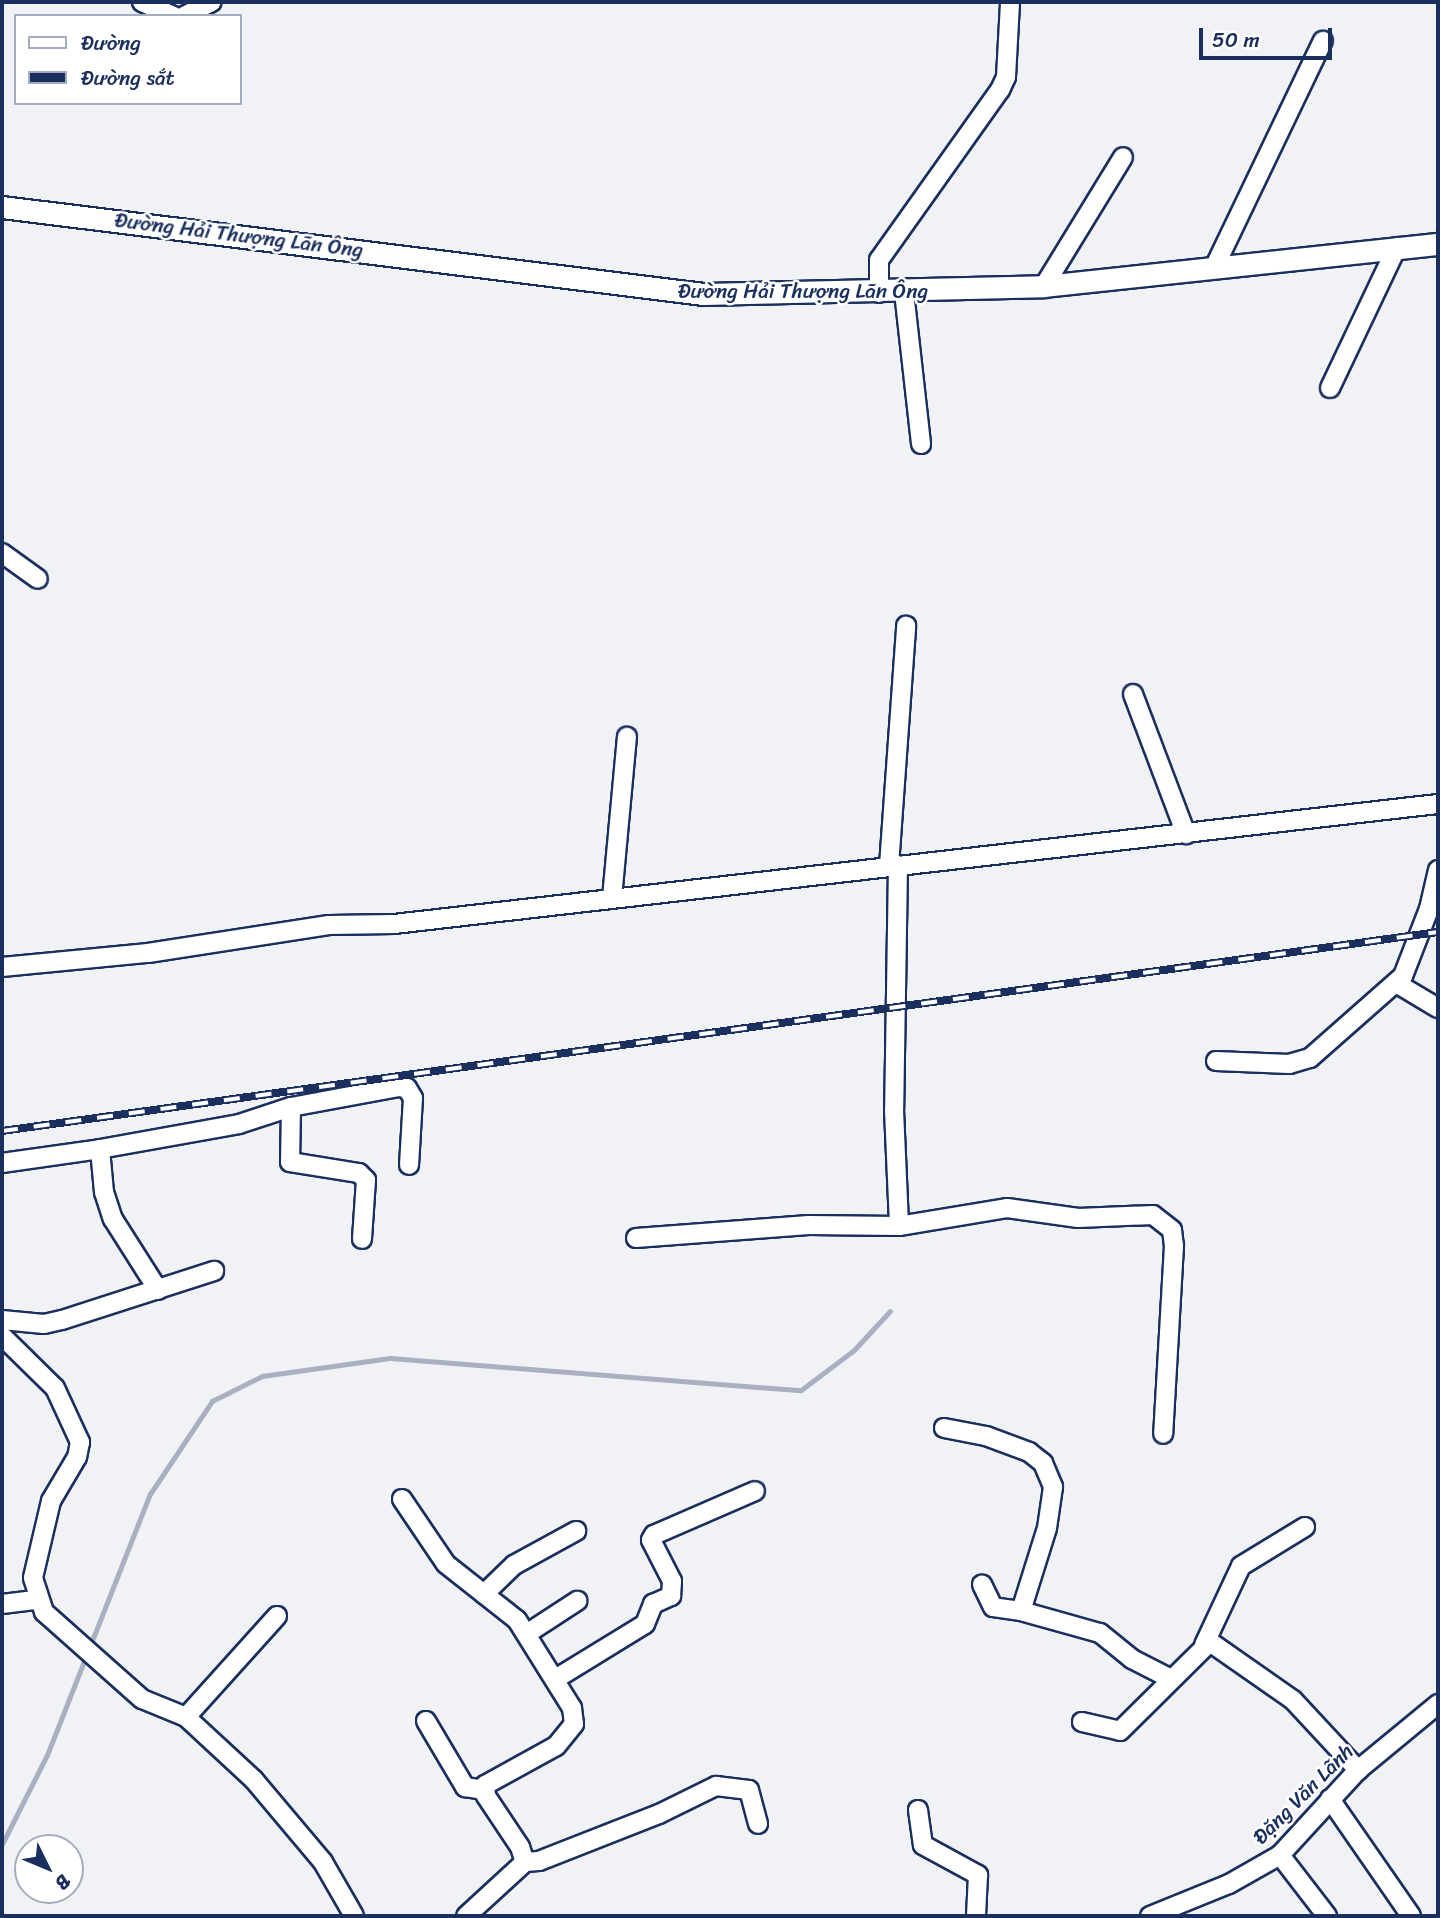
<!DOCTYPE html>
<meta charset="utf-8">
<style>
body{margin:0}
#map{position:relative;width:1440px;height:1918px;overflow:hidden;background:#f1f2f5;font-family:Sriracha,sans-serif}
div>[style]{position:absolute}
.stream>*{height:5px;margin:-2.5px;padding:0 2.5px;transform-origin:2.5px;border-radius:2.5px;background:#a8b0c2}
.roads{filter:drop-shadow(2px 0 #1b2f5e) drop-shadow(-2px 0 #1b2f5e) drop-shadow(0 2px #1b2f5e) drop-shadow(0 -2px #1b2f5e)}
.minor>*{height:18px;margin:-9px;padding:0 9px;transform-origin:9px;border-radius:9px;background:#fff}
.tertiary>*{height:21px;margin:-10.5px;padding:0 10.5px;transform-origin:10.5px;border-radius:10.5px;background:#fff}
.rail>*{height:8px;margin-top:-4px;transform-origin:0;background:repeating-linear-gradient(90deg,#fff 0 16px,#1b2f5e 0 32px);box-sizing:border-box;border-block:2px solid #1b2f5e}
span{translate:-50% -50%;white-space:nowrap;text-align:center;line-height:1.15;-webkit-text-stroke:5px #fff;paint-order:stroke}
.street-label{font-size:21px;color:#1b2f5e}
.frame{position:absolute;inset:0;border:4px solid #1b2f5e;pointer-events:none}
.legend{position:absolute;left:14px;top:14px;width:228px;height:91px;box-sizing:border-box;background:#fff;border:2px solid #a4acbf;margin:0;padding:9px 12px;list-style:none;font-size:21px;color:#1b2f5e}
.legend li{display:flex;align-items:center;gap:14px;height:35px}
.legend b{width:35px;border:2px solid #a4acbf}
.north{position:absolute;left:14px;top:1834px;width:70px;height:70px;box-sizing:border-box;background:#fff;border:2px solid #a4acbf;border-radius:50%;rotate:133deg;font-size:19px;font-weight:700;line-height:28px;text-align:center;color:#1b2f5e}
.north::after{content:'';display:block;margin:auto;width:24px;height:32px;background:#1b2f5e;clip-path:polygon(50% 0,100% 100%,50% 72%,0 100%)}
.scale{position:absolute;left:1199px;top:28px;width:133px;height:32px;box-sizing:border-box;border:4px solid #1b2f5e;border-top:0;padding-left:9px;font-size:21px;line-height:24px;white-space:nowrap;color:#1b2f5e;-webkit-text-stroke:5px #fff;paint-order:stroke}
</style>
<div id="map">
<div class="stream">
<i style="left:2px;top:1844px;width:100px;rotate:-63.2deg"></i>
<i style="left:47px;top:1755px;width:281px;rotate:-68.5deg"></i>
<i style="left:150px;top:1494px;width:112px;rotate:-56.3deg"></i>
<i style="left:212px;top:1401px;width:56px;rotate:-26.6deg"></i>
<i style="left:262px;top:1376px;width:129px;rotate:-8deg"></i>
<i style="left:390px;top:1358px;width:412px;rotate:4.5deg"></i>
<i style="left:801px;top:1390px;width:66px;rotate:-37deg"></i>
<i style="left:854px;top:1350px;width:53px;rotate:-47.3deg"></i>
</div>
<div class="roads">
<div class="minor">
<i style="left:142px;top:2px;width:35px;rotate:24deg"></i>
<i style="left:184px;top:16px;width:31px;rotate:-27deg"></i>
<i style="left:1214px;top:268px;width:252px;rotate:-64.4deg"></i>
<i style="left:1044px;top:286px;width:151px;rotate:-58.5deg"></i>
<i style="left:904px;top:292px;width:153px;rotate:83.6deg"></i>
<i style="left:879px;top:293px;width:33px;rotate:-90deg"></i>
<i style="left:879px;top:260px;width:209px;rotate:-54.6deg"></i>
<i style="left:1000px;top:90px;width:14px;rotate:-65deg"></i>
<i style="left:1006px;top:77px;width:75px;rotate:-86.9deg"></i>
<i style="left:1330px;top:388px;width:156px;rotate:-64.6deg"></i>
<i style="left:2px;top:553px;width:44px;rotate:35.8deg"></i>
<i style="left:1133px;top:694px;width:150px;rotate:69.3deg"></i>
<i style="left:898px;top:865px;width:245px;rotate:90.9deg"></i>
<i style="left:894px;top:1110px;width:116px;rotate:87.5deg"></i>
<i style="left:889px;top:866px;width:241px;rotate:-85.9deg"></i>
<i style="left:612px;top:898px;width:162px;rotate:-84.7deg"></i>
<i style="left:2px;top:967px;width:147px;rotate:-5.5deg"></i>
<i style="left:148px;top:953px;width:183px;rotate:-8.8deg"></i>
<i style="left:329px;top:925px;width:65px;rotate:-0.9deg"></i>
<i style="left:394px;top:924px;width:1051px;rotate:-6.56deg"></i>
<i style="left:1396px;top:983px;width:49px;rotate:30.8deg"></i>
<i style="left:1216px;top:1061px;width:73px;rotate:2.4deg"></i>
<i style="left:1289px;top:1064px;width:22px;rotate:-16deg"></i>
<i style="left:1310px;top:1058px;width:124px;rotate:-41.4deg"></i>
<i style="left:1403px;top:976px;width:72px;rotate:-68.8deg"></i>
<i style="left:1429px;top:909px;width:40px;rotate:-77deg"></i>
<i style="left:291px;top:1107px;width:55px;rotate:91deg"></i>
<i style="left:290px;top:1162px;width:70px;rotate:9.1deg"></i>
<i style="left:359px;top:1173px;width:10px;rotate:45deg"></i>
<i style="left:366px;top:1180px;width:59px;rotate:93.9deg"></i>
<i style="left:100px;top:1149px;width:141px;rotate:-10.2deg"></i>
<i style="left:239px;top:1124px;width:55px;rotate:-18.1deg"></i>
<i style="left:291px;top:1107px;width:110px;rotate:-10.5deg"></i>
<i style="left:399px;top:1087px;width:8px;rotate:7deg"></i>
<i style="left:407px;top:1088px;width:12px;rotate:59deg"></i>
<i style="left:413px;top:1098px;width:67px;rotate:93.4deg"></i>
<i style="left:2px;top:1163px;width:99px;rotate:-8.1deg"></i>
<i style="left:100px;top:1149px;width:43px;rotate:84.7deg"></i>
<i style="left:104px;top:1192px;width:28px;rotate:72deg"></i>
<i style="left:113px;top:1219px;width:84px;rotate:57.6deg"></i>
<i style="left:636px;top:1238px;width:173px;rotate:-4.3deg"></i>
<i style="left:809px;top:1225px;width:90px;rotate:0.6deg"></i>
<i style="left:899px;top:1226px;width:109px;rotate:-9.5deg"></i>
<i style="left:1007px;top:1208px;width:72px;rotate:8deg"></i>
<i style="left:1078px;top:1218px;width:75px;rotate:-2.3deg"></i>
<i style="left:1153px;top:1215px;width:24px;rotate:38deg"></i>
<i style="left:1172px;top:1230px;width:16px;rotate:83deg"></i>
<i style="left:1174px;top:1246px;width:188px;rotate:93.3deg"></i>
<i style="left:2px;top:1320px;width:42px;rotate:5.4deg"></i>
<i style="left:44px;top:1324px;width:18px;rotate:-13deg"></i>
<i style="left:62px;top:1320px;width:160px;rotate:-17.9deg"></i>
<i style="left:2px;top:1336px;width:74px;rotate:44.5deg"></i>
<i style="left:55px;top:1388px;width:60px;rotate:65.2deg"></i>
<i style="left:80px;top:1442px;width:15px;rotate:101deg"></i>
<i style="left:77px;top:1457px;width:51px;rotate:120.6deg"></i>
<i style="left:51px;top:1501px;width:79px;rotate:103.2deg"></i>
<i style="left:33px;top:1578px;width:36px;rotate:72deg"></i>
<i style="left:44px;top:1612px;width:131px;rotate:41.6deg"></i>
<i style="left:142px;top:1699px;width:48px;rotate:22.2deg"></i>
<i style="left:186px;top:1717px;width:93px;rotate:42.8deg"></i>
<i style="left:254px;top:1780px;width:107px;rotate:49.9deg"></i>
<i style="left:323px;top:1862px;width:62px;rotate:60.1deg"></i>
<i style="left:944px;top:1428px;width:43px;rotate:10.8deg"></i>
<i style="left:986px;top:1436px;width:46px;rotate:20.4deg"></i>
<i style="left:1029px;top:1452px;width:18px;rotate:38deg"></i>
<i style="left:1043px;top:1463px;width:26px;rotate:67deg"></i>
<i style="left:1053px;top:1487px;width:41px;rotate:98.3deg"></i>
<i style="left:1047px;top:1528px;width:87px;rotate:107.4deg"></i>
<i style="left:1021px;top:1611px;width:28px;rotate:-172deg"></i>
<i style="left:993px;top:1607px;width:25px;rotate:-116deg"></i>
<i style="left:402px;top:1499px;width:78px;rotate:55.9deg"></i>
<i style="left:446px;top:1564px;width:90px;rotate:38.3deg"></i>
<i style="left:517px;top:1620px;width:104px;rotate:58deg"></i>
<i style="left:572px;top:1708px;width:16px;rotate:83deg"></i>
<i style="left:574px;top:1724px;width:28px;rotate:129deg"></i>
<i style="left:556px;top:1746px;width:81px;rotate:151.2deg"></i>
<i style="left:485px;top:1785px;width:11px;rotate:85deg"></i>
<i style="left:486px;top:1796px;width:61px;rotate:56.3deg"></i>
<i style="left:520px;top:1847px;width:16px;rotate:72deg"></i>
<i style="left:525px;top:1862px;width:80px;rotate:137.5deg"></i>
<i style="left:484px;top:1594px;width:42px;rotate:-44deg"></i>
<i style="left:514px;top:1565px;width:71px;rotate:-28.7deg"></i>
<i style="left:2px;top:1604px;width:35px;rotate:-7deg"></i>
<i style="left:1021px;top:1611px;width:82px;rotate:15.6deg"></i>
<i style="left:1100px;top:1633px;width:41px;rotate:39.1deg"></i>
<i style="left:1132px;top:1659px;width:44px;rotate:27.1deg"></i>
<i style="left:528px;top:1633px;width:59px;rotate:-33.1deg"></i>
<i style="left:1204px;top:1645px;width:87px;rotate:-64.9deg"></i>
<i style="left:1241px;top:1566px;width:75px;rotate:-31.4deg"></i>
<i style="left:557px;top:1678px;width:103px;rotate:-31.5deg"></i>
<i style="left:645px;top:1624px;width:22px;rotate:-68deg"></i>
<i style="left:653px;top:1604px;width:20px;rotate:-24deg"></i>
<i style="left:671px;top:1596px;width:15px;rotate:-86deg"></i>
<i style="left:672px;top:1581px;width:46px;rotate:-117.1deg"></i>
<i style="left:651px;top:1540px;width:6px;rotate:-59deg"></i>
<i style="left:654px;top:1535px;width:110px;rotate:-23.5deg"></i>
<i style="left:186px;top:1717px;width:136px;rotate:-48deg"></i>
<i style="left:426px;top:1721px;width:77px;rotate:59.4deg"></i>
<i style="left:465px;top:1787px;width:20px;rotate:9deg"></i>
<i style="left:1082px;top:1722px;width:39px;rotate:13deg"></i>
<i style="left:1120px;top:1731px;width:127px;rotate:-44.7deg"></i>
<i style="left:1210px;top:1642px;width:101px;rotate:34.9deg"></i>
<i style="left:1293px;top:1700px;width:96px;rotate:47.1deg"></i>
<i style="left:1330px;top:1799px;width:142px;rotate:55.3deg"></i>
<i style="left:918px;top:1810px;width:35px;rotate:82deg"></i>
<i style="left:923px;top:1845px;width:63px;rotate:28.6deg"></i>
<i style="left:978px;top:1875px;width:41px;rotate:92.8deg"></i>
<i style="left:1280px;top:1855px;width:77px;rotate:52.4deg"></i>
<i style="left:525px;top:1862px;width:14px;rotate:-4deg"></i>
<i style="left:539px;top:1861px;width:129px;rotate:-21.4deg"></i>
<i style="left:659px;top:1814px;width:64px;rotate:-26.2deg"></i>
<i style="left:716px;top:1786px;width:33px;rotate:7deg"></i>
<i style="left:749px;top:1790px;width:35px;rotate:75deg"></i>
<i style="left:1150px;top:1916px;width:85px;rotate:-22.1deg"></i>
<i style="left:1229px;top:1884px;width:59px;rotate:-29.6deg"></i>
<i style="left:1280px;top:1855px;width:115px;rotate:-47.5deg"></i>
<i style="left:1358px;top:1770px;width:104px;rotate:-39.5deg"></i>
</div>
<div class="tertiary">
<i style="left:2px;top:207px;width:706px;rotate:7.07deg"></i>
<i style="left:703px;top:294px;width:341px;rotate:-1.3deg"></i>
<i style="left:1044px;top:286px;width:396px;rotate:-6.1deg"></i>
</div>
</div>
<div class="rail">
<i style="left:2px;top:1131px;width:1450px;rotate:-7.89deg"></i>
</div>
<div class="street-label">
<span style="left:239px;top:235px;rotate:7deg">Đường Hải Thượng Lãn Ông</span>
<span style="left:803px;top:291px">Đường Hải Thượng Lãn Ông</span>
<span style="left:1303px;top:1794px;rotate:-45deg">Đặng Văn Lãnh</span>
</div>
<div class="frame"></div>
<ul class="legend">
<li><b style="height:9px;background:#fff"></b>Đường</li>
<li><b style="height:9px;background:#1b2f5e"></b>Đường sắt</li>
</ul>
<div class="north">B</div>
<div class="scale">50 m</div>
</div>
